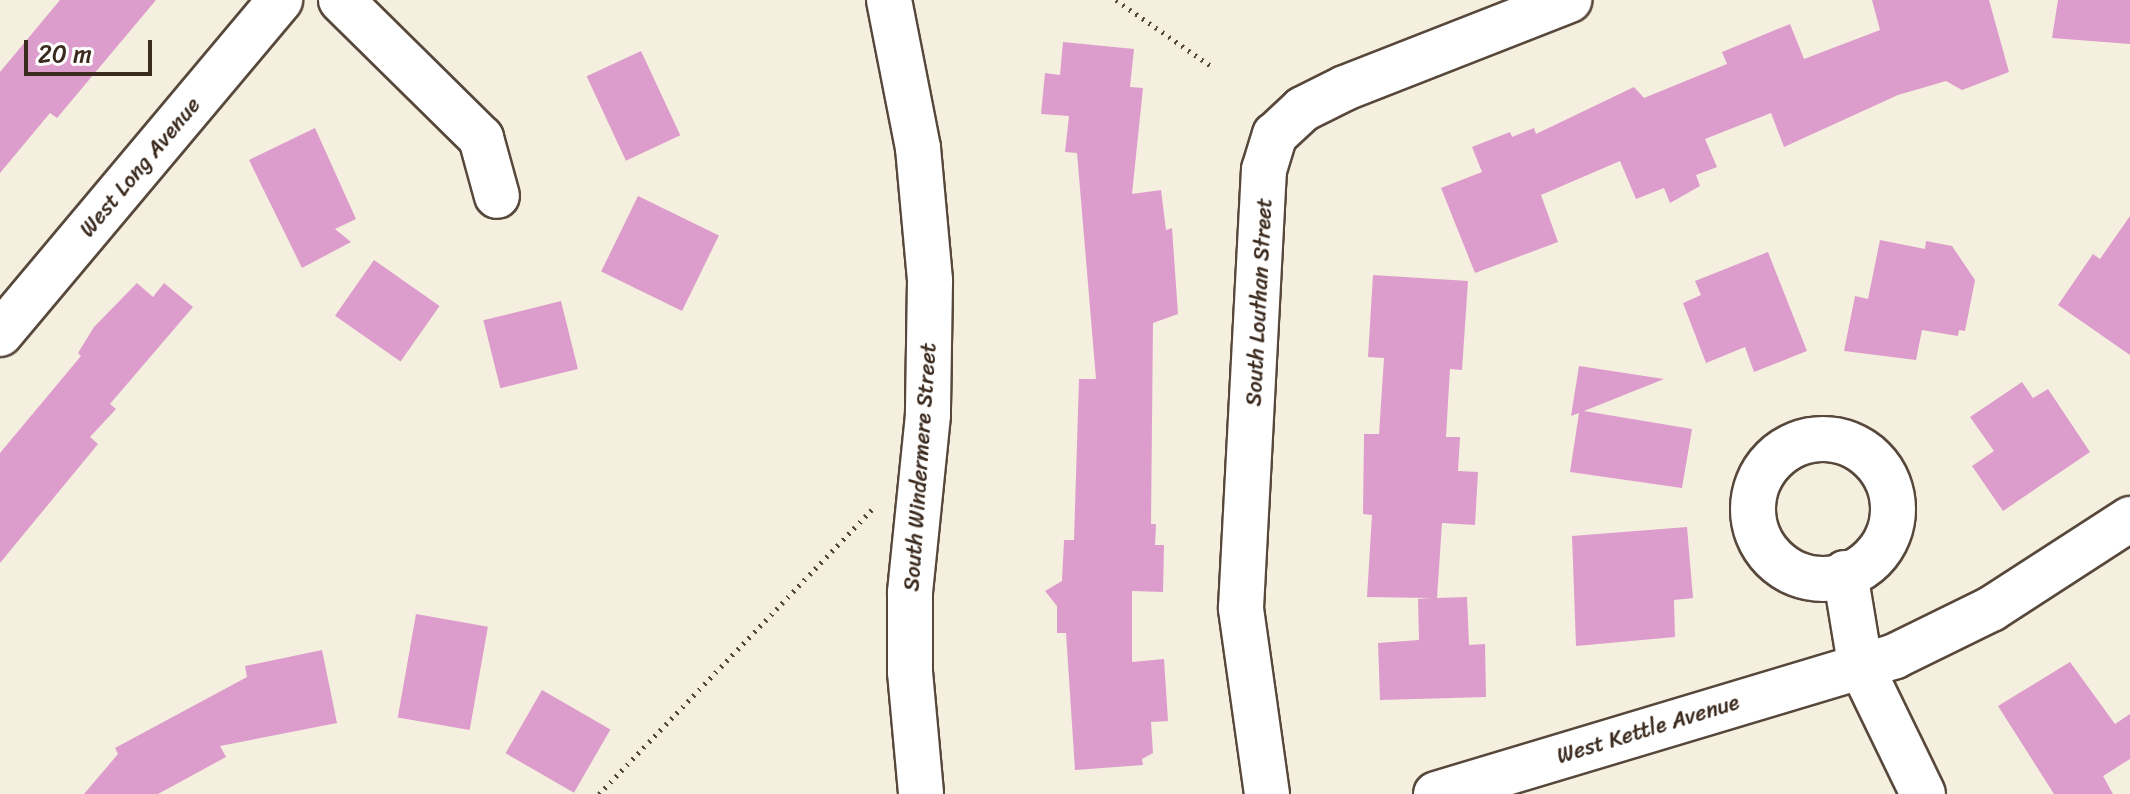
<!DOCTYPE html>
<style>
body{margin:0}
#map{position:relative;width:2130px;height:794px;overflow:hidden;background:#f4efde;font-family:Sriracha,sans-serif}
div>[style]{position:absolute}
.building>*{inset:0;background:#dd9dcc;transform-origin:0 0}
.path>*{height:5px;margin-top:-2.5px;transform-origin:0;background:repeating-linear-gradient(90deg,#57483b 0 2px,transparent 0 8px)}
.roads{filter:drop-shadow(2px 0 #57483b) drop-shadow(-2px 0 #57483b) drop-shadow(0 2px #57483b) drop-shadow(0 -2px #57483b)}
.minor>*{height:44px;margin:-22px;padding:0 22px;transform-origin:22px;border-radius:22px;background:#fff}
.minor>.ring{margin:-22px;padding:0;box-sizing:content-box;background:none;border:44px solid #fff;border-radius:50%}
span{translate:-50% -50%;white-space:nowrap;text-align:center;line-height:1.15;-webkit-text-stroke:6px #fff;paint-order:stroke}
.street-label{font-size:22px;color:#3b2a1e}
.scale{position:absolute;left:24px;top:40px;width:128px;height:36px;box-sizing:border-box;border:4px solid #3b2a1e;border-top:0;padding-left:10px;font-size:24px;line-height:28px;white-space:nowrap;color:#3b2a1e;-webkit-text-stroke:6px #fff;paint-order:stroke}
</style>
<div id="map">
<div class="building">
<i style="clip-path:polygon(60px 0,156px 0,57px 118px,50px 113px,0 173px,0 72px)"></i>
<i style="clip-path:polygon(1872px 0,1989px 0,2009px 72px,1962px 90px,1946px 81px,1898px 95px,1784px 147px,1771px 113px,1705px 139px,1717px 167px,1696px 175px,1700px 186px,1670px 203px,1664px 188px,1636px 199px,1620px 161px,1541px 195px,1558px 242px,1475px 273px,1441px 188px,1482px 172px,1472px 147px,1510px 132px,1512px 137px,1534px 128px,1536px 134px,1634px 87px,1644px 98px,1727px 64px,1722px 52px,1790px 24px,1804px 59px,1880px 30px)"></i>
<i style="clip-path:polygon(2058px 0,2130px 0,2130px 44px,2052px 38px)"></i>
<i style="clip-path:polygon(1063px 42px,1134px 49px,1130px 87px,1143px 88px,1132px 194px,1161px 190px,1166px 230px,1172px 228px,1178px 314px,1153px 323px,1151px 524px,1156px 524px,1155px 545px,1164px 545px,1163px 592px,1132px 591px,1132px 662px,1164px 659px,1168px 721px,1151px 722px,1153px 753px,1142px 759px,1143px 765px,1075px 770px,1066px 633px,1057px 633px,1057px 606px,1045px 591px,1062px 581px,1064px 540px,1074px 540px,1079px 379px,1096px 379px,1077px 153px,1065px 152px,1069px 116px,1041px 114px,1045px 73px,1060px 75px)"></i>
<i style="left:641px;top:51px;width:93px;height:60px;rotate:65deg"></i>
<i style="clip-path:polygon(315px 128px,356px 219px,335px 229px,351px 242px,302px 268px,249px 160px)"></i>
<i style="left:638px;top:196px;width:90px;height:84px;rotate:26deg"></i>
<i style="clip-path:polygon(2130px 216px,2130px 355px,2058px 305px,2093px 254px,2100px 259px)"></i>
<i style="clip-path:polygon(1880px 240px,1925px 249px,1926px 241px,1952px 246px,1975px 280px,1965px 331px,1959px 330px,1958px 336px,1922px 330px,1916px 360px,1844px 351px,1855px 296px,1868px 299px)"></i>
<i style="clip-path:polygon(1768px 252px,1807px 351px,1754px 372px,1745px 347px,1706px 363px,1683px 303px,1701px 295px,1695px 281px)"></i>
<i style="left:374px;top:260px;width:80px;height:68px;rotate:35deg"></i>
<i style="clip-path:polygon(1373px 275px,1468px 281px,1462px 370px,1450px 369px,1446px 437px,1460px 437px,1458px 471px,1478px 472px,1475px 525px,1442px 523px,1437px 598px,1467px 597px,1469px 645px,1485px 644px,1486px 697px,1380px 700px,1378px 643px,1419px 640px,1418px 599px,1431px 598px,1367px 597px,1372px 515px,1363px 514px,1364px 434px,1379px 434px,1384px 358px,1368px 357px)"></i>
<i style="clip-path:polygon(137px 283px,153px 297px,164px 283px,193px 307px,110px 404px,116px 409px,90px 437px,98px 444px,0 563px,0 453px,81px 356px,78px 353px,94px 327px)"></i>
<i style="left:561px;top:301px;width:70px;height:80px;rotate:76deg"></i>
<i style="clip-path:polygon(1579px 366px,1664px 379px,1584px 411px,1692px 429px,1682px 488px,1570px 472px,1579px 413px,1571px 416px)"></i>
<i style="clip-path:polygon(2022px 382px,2033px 398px,2048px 389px,2090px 452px,2003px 511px,1972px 466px,1994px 451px,1970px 417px)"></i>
<i style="clip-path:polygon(1687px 527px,1693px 598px,1674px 600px,1675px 637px,1576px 646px,1572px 536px)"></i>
<i style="left:416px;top:614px;width:73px;height:105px;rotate:10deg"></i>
<i style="clip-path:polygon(322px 650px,337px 723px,220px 746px,226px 757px,158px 794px,84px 794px,118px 754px,115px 748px,247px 677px,245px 666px)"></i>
<i style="clip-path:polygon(2070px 662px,2115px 724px,2130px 714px,2130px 759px,2103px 776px,2113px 794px,2054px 794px,1998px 706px)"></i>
<i style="left:542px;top:690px;width:79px;height:73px;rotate:30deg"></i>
</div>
<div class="path">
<i style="left:1116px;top:0;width:116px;rotate:34.8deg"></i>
<i style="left:599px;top:794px;width:396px;rotate:-46.2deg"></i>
</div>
<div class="roads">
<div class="minor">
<i style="left:341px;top:0;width:197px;rotate:44.6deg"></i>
<i style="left:481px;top:138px;width:60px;rotate:74.6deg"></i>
<i style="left:889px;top:0;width:151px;rotate:78.9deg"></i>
<i style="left:918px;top:148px;width:134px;rotate:84.8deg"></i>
<i style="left:930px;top:281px;width:134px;rotate:90.9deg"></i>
<i style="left:928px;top:415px;width:179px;rotate:95.8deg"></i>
<i style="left:910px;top:593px;width:79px;rotate:90deg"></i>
<i style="left:910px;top:672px;width:122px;rotate:84.8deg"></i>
<i style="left:0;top:334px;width:436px;rotate:-50deg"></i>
<i class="ring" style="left:1753px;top:439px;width:96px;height:96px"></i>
<i style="left:1845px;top:573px;width:92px;rotate:80.6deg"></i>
<i style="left:1860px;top:664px;width:144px;rotate:64.1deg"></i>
<i style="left:1267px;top:794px;width:188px;rotate:-98deg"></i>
<i style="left:1241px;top:608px;width:439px;rotate:-87deg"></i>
<i style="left:1264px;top:170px;width:37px;rotate:-73deg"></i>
<i style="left:1275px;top:135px;width:38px;rotate:-43deg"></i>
<i style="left:1303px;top:109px;width:47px;rotate:-26.6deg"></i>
<i style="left:1345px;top:88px;width:241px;rotate:-21.4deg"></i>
<i style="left:1436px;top:794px;width:479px;rotate:-16.7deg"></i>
<i style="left:1895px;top:656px;width:107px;rotate:-26.1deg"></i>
<i style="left:1991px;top:609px;width:166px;rotate:-32.9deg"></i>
</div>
</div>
<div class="street-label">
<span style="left:140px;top:167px;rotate:-50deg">West Long Avenue</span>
<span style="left:1259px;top:302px;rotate:-87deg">South Louthan Street</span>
<span style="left:920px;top:467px;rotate:-86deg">South Windermere Street</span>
<span style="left:1648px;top:729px;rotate:-17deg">West Kettle Avenue</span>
</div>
<div class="scale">20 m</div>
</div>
